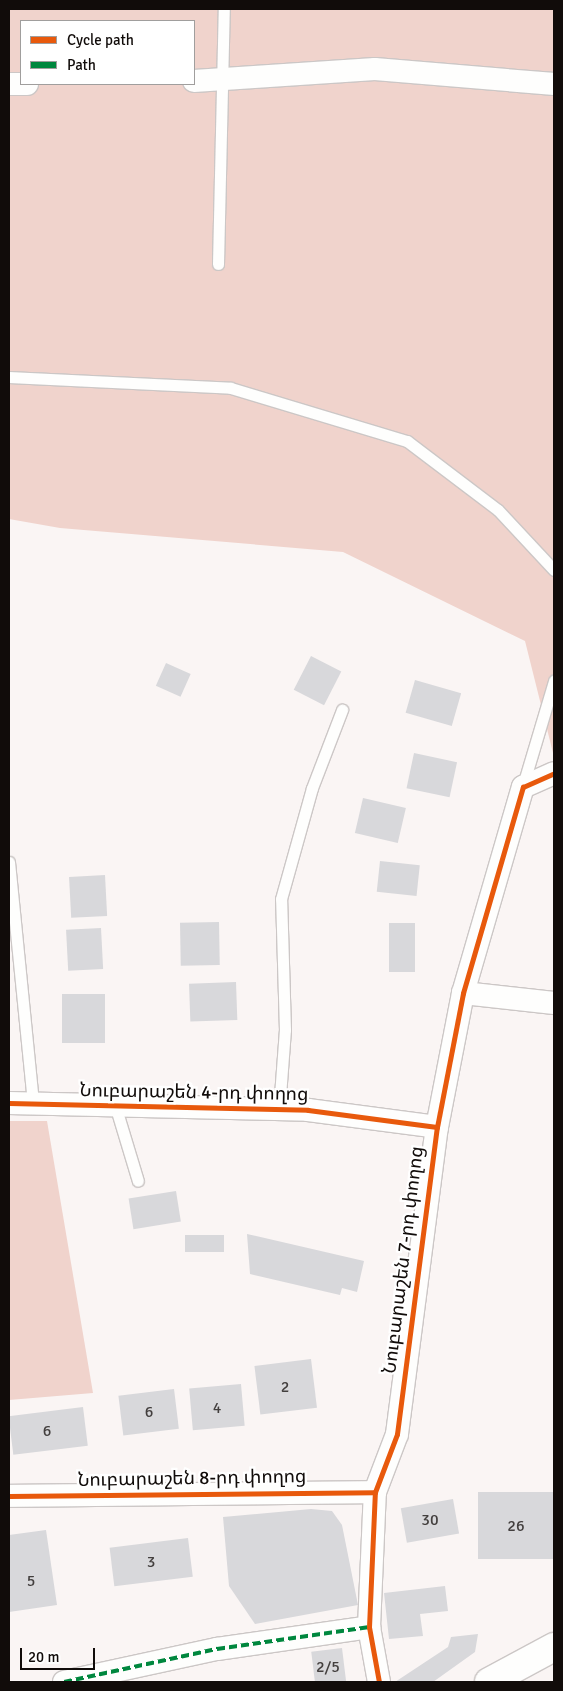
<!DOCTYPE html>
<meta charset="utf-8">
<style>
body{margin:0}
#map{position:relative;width:563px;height:1691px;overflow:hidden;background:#faf5f4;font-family:Signika,"Noto Sans Armenian",sans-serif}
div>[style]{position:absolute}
.green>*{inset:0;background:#f0d3cc}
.building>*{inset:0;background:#d8d8db;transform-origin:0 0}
.roads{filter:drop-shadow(1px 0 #ccc7c6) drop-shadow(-1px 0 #ccc7c6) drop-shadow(0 1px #ccc7c6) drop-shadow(0 -1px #ccc7c6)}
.service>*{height:11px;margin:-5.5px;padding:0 5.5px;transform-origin:5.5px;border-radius:5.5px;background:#fefefd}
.minor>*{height:22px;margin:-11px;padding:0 11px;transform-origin:11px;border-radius:11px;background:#fefefd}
.secondary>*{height:28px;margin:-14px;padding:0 14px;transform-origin:14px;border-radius:14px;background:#fefefd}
.quiet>*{height:4px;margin-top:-2px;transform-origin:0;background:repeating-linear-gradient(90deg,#00873e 0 8px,transparent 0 12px)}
.cycleway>*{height:5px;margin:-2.5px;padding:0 2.5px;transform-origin:2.5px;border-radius:2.5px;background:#e8590c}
span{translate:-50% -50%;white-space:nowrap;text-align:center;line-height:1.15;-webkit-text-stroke:4.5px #fff;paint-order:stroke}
.number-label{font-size:16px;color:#433f3e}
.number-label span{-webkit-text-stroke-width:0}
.street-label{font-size:19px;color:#110c0a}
.frame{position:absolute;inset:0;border:10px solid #110c0a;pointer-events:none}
.legend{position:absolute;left:20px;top:20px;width:175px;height:65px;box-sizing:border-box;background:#fff;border:1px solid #a09e9d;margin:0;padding:6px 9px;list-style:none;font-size:15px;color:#110c0a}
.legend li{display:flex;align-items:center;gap:10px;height:25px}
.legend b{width:25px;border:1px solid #a09e9d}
.scale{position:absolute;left:20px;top:1648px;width:75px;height:22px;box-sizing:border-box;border:2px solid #110c0a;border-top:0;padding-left:6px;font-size:15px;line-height:18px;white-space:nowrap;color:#110c0a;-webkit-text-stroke:4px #fff;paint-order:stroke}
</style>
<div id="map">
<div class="green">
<i style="clip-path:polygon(evenodd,9px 9px,554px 9px,554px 757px,525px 641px,343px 552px,60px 528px,9px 519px,9px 9px,21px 21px,194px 21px,194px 84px,21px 84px,21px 21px)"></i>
<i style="clip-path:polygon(9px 1121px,47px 1121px,93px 1393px,9px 1400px)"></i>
</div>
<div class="building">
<i style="left:311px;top:656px;width:34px;height:38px;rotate:27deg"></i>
<i style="left:166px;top:663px;width:27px;height:25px;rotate:24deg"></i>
<i style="left:415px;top:680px;width:48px;height:34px;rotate:16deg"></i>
<i style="left:414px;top:753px;width:44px;height:36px;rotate:12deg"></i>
<i style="left:363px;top:798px;width:44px;height:36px;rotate:13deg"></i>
<i style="left:380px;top:861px;width:40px;height:31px;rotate:6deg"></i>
<i style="left:105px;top:875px;width:41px;height:36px;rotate:87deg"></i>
<i style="left:219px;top:922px;width:43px;height:39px;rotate:89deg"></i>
<i style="left:389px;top:923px;width:26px;height:49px"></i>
<i style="left:101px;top:928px;width:41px;height:35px;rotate:87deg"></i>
<i style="left:236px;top:982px;width:38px;height:47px;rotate:88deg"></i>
<i style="left:62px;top:994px;width:43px;height:49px"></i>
<i style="left:176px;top:1191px;width:31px;height:48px;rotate:81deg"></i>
<i style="clip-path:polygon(247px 1234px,364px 1261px,357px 1292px,342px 1288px,340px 1295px,250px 1274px)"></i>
<i style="left:185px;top:1235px;width:39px;height:17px"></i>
<i style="left:311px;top:1359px;width:49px;height:57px;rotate:83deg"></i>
<i style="left:241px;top:1384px;width:42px;height:52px;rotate:85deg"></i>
<i style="left:174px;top:1389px;width:40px;height:56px;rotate:83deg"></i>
<i style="left:83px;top:1407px;width:39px;height:75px;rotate:83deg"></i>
<i style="left:554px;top:1492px;width:67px;height:76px;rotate:90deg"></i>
<i style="left:453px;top:1499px;width:35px;height:53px;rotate:80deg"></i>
<i style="clip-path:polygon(311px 1509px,332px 1511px,342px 1525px,358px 1605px,255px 1624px,229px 1586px,223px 1517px)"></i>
<i style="clip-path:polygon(46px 1530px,57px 1605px,9px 1612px,9px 1535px)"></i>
<i style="left:188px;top:1538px;width:39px;height:79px;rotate:83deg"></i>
<i style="clip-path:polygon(445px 1586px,448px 1611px,420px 1614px,423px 1636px,389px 1639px,384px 1593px)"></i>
<i style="clip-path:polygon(478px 1634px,475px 1652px,433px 1682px,395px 1682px,448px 1647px,451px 1637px)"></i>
<i style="left:342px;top:1648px;width:34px;height:31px;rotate:83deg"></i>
</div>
<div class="roads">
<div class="service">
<i style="left:218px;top:264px;width:255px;rotate:-88.7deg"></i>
<i style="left:9px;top:377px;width:222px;rotate:2.8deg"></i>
<i style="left:231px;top:388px;width:184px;rotate:16.8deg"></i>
<i style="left:407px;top:441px;width:114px;rotate:37.2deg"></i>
<i style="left:498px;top:510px;width:82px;rotate:47deg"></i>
<i style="left:523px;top:785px;width:109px;rotate:-73.4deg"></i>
<i style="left:9px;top:862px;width:243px;rotate:84.3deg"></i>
<i style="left:115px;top:1105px;width:79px;rotate:73.2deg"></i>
<i style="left:279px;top:1109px;width:79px;rotate:-85.7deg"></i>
<i style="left:285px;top:1030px;width:131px;rotate:-91.7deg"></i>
<i style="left:281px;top:899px;width:115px;rotate:-74.4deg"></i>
<i style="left:312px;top:788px;width:84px;rotate:-69deg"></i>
</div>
<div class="minor">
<i style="left:194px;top:81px;width:181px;rotate:-3.8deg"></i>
<i style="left:375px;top:69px;width:180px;rotate:4.8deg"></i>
<i style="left:9px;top:84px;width:18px"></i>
<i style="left:463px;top:993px;width:92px;rotate:6.3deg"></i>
<i style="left:9px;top:1103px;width:299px;rotate:1.3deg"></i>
<i style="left:308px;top:1110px;width:130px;rotate:7.5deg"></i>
<i style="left:9px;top:1496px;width:366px;rotate:-0.6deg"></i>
<i style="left:64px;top:1682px;width:157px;rotate:-12.2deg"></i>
<i style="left:217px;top:1649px;width:154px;rotate:-8.2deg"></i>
<i style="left:379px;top:1682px;width:56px;rotate:-100.3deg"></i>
<i style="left:369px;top:1627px;width:135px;rotate:-87.5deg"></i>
<i style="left:375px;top:1492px;width:62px;rotate:-69.2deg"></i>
<i style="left:397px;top:1434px;width:310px;rotate:-82.6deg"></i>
<i style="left:437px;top:1127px;width:136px;rotate:-79deg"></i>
<i style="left:463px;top:993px;width:215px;rotate:-73.8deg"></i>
<i style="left:523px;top:787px;width:34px;rotate:-24deg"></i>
</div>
<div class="secondary">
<i style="left:489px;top:1682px;width:74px;rotate:-28.3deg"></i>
</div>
</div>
<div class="quiet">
<i style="left:64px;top:1682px;width:157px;rotate:-12.2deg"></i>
<i style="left:217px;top:1649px;width:154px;rotate:-8.2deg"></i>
</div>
<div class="cycleway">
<i style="left:9px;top:1103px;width:299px;rotate:1.3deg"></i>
<i style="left:308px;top:1110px;width:130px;rotate:7.5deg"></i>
<i style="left:9px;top:1496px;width:366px;rotate:-0.6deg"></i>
<i style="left:379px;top:1682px;width:56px;rotate:-100.3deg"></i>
<i style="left:369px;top:1627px;width:135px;rotate:-87.5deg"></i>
<i style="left:375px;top:1492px;width:62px;rotate:-69.2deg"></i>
<i style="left:397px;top:1434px;width:310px;rotate:-82.6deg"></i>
<i style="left:437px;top:1127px;width:136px;rotate:-79deg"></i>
<i style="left:463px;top:993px;width:215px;rotate:-73.8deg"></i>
<i style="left:523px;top:787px;width:34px;rotate:-24deg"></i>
</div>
<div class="number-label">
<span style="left:285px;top:1387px">2</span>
<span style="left:217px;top:1408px">4</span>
<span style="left:149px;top:1412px">6</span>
<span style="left:47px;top:1431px">6</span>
<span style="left:430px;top:1520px">30</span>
<span style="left:516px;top:1526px">26</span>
<span style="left:151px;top:1562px">3</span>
<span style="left:31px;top:1581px">5</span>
<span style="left:328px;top:1667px">2/5</span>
</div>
<div class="street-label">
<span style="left:194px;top:1093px;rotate:1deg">Նուբարաշեն 4-րդ փողոց</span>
<span style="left:404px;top:1260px;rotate:-83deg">Նուբարաշեն 7-րդ փողոց</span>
<span style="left:192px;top:1479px;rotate:-1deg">Նուբարաշեն 8-րդ փողոց</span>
</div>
<div class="frame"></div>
<ul class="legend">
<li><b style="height:6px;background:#e8590c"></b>Cycle path</li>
<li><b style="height:6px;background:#00873e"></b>Path</li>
</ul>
<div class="scale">20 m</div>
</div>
